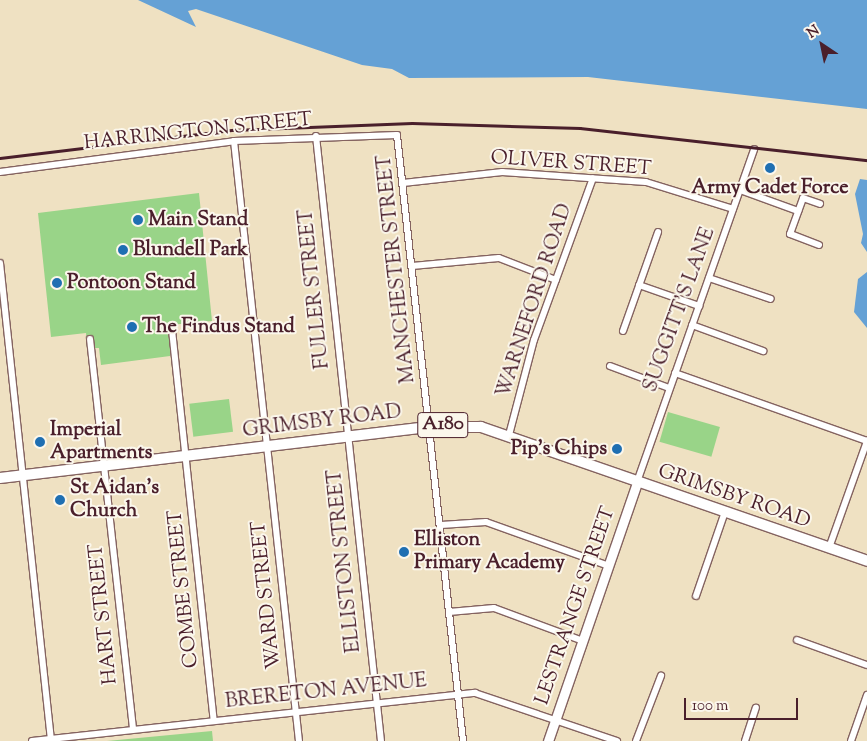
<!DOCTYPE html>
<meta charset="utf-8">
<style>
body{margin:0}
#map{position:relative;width:867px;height:741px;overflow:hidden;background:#efe1c2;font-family:"Sorts Mill Goudy",serif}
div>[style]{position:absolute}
.green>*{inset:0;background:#99d488;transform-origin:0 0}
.water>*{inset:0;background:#65a1d5}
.roads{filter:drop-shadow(1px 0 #846360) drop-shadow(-1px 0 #846360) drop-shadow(0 1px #846360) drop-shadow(0 -1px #846360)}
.street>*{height:6px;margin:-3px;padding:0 3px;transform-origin:3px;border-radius:3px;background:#fff}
.secondary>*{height:9px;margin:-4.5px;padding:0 4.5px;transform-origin:4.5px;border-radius:4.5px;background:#fff}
.primary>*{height:10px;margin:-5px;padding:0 5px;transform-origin:5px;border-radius:5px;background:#fff}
.rail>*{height:2.5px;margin:-1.25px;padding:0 1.25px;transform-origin:1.25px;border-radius:1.25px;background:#4a1f2b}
.dots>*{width:14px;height:14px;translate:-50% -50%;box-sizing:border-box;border:2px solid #fbf7ec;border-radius:50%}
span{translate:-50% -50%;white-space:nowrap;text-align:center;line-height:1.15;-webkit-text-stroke:4px #fbf7ec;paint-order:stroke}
.shield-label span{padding:1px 4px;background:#fbf7ec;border:1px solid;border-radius:4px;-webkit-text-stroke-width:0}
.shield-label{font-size:19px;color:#4a1f2b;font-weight:700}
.street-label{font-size:20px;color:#4a1f2b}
.poi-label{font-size:20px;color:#4a1f2b;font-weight:700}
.left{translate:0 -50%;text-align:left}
.right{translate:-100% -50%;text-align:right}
.north{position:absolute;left:797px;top:20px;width:50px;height:50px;-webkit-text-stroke:4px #fbf7ec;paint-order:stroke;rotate:326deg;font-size:14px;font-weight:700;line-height:20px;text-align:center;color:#4a1f2b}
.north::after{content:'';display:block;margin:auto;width:18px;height:22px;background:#4a1f2b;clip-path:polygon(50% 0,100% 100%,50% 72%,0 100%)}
.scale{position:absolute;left:684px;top:698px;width:114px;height:22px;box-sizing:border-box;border:2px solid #4a1f2b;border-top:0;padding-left:6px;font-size:15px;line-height:18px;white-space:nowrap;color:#4a1f2b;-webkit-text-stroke:4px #fbf7ec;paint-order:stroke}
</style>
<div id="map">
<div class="green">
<i style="clip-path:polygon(199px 193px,212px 321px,170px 325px,170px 356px,101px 365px,99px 348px,87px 348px,86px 333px,51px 337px,38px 213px)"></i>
<i style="left:229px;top:399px;width:33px;height:40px;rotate:83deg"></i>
<i style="left:668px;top:412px;width:54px;height:31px;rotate:16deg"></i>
<i style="clip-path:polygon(212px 731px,213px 741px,107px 741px)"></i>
</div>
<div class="water">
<i style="clip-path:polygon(138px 0,867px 0,867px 109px,588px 77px,409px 78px,392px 69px,362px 65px,196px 9px,188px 11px,196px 27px)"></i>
<i style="clip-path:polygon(860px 179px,867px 180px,867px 252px,861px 243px,863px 234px,855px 194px)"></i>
<i style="clip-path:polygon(867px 272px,867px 328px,854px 312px,858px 279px)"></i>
</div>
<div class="roads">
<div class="street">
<i style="left:316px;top:136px;width:608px;rotate:83.87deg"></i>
<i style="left:234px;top:141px;width:604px;rotate:83.82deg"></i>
<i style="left:0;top:172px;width:236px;rotate:-7.5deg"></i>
<i style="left:234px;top:141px;width:163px;rotate:-2.1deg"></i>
<i style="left:397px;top:135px;width:610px;rotate:83.78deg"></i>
<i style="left:403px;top:183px;width:100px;rotate:-6.3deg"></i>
<i style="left:502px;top:172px;width:144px;rotate:4deg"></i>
<i style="left:646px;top:182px;width:91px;rotate:17.2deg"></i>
<i style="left:740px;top:190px;width:62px;rotate:19.9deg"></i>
<i style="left:819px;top:245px;width:31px;rotate:-159deg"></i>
<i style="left:790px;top:234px;width:38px;rotate:-70deg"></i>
<i style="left:803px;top:198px;width:18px;rotate:19deg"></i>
<i style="left:0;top:263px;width:479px;rotate:83.9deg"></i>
<i style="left:412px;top:266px;width:87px;rotate:-5.3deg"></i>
<i style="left:499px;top:258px;width:61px;rotate:21.1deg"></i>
<i style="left:709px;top:278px;width:65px;rotate:18.7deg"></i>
<i style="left:639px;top:285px;width:64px;rotate:19.3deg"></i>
<i style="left:692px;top:325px;width:76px;rotate:20.1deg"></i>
<i style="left:172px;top:330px;width:393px;rotate:83.9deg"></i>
<i style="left:623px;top:331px;width:105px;rotate:-70.5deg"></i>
<i style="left:90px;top:339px;width:392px;rotate:83.7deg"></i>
<i style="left:610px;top:366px;width:63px;rotate:20.4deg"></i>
<i style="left:675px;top:373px;width:204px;rotate:19.5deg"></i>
<i style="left:509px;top:435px;width:98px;rotate:-75.3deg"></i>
<i style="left:534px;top:340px;width:172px;rotate:-70deg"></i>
<i style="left:637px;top:482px;width:353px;rotate:-70.6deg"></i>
<i style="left:441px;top:525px;width:45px;rotate:-3.8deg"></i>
<i style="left:486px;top:522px;width:131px;rotate:19.7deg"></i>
<i style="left:829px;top:548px;width:114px;rotate:-70.4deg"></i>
<i style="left:696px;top:596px;width:89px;rotate:-71deg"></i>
<i style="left:449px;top:612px;width:45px;rotate:-5.1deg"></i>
<i style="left:494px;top:608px;width:95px;rotate:20.3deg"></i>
<i style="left:797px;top:640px;width:74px;rotate:19.7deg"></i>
<i style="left:32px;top:741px;width:446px;rotate:-6.2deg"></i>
<i style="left:475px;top:693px;width:150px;rotate:18.7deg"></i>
<i style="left:636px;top:741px;width:70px;rotate:-69deg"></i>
<i style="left:745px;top:741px;width:35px;rotate:-72deg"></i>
<i style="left:851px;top:741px;width:49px;rotate:-70.8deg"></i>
</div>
<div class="secondary">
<i style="left:548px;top:741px;width:274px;rotate:-71deg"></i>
</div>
<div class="primary">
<i style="left:0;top:478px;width:433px;rotate:-6.8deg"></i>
<i style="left:430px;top:427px;width:51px"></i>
<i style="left:481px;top:427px;width:409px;rotate:19.1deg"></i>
</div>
</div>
<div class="rail">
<i style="left:0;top:158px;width:235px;rotate:-6.9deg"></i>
<i style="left:233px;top:130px;width:179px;rotate:-2.2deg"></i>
<i style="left:412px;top:123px;width:168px;rotate:1.7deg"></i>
<i style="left:580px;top:128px;width:289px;rotate:6.4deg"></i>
</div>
<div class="dots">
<i style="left:770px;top:168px;background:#1f6fb2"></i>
<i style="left:138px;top:220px;background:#1f6fb2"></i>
<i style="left:123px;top:250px;background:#1f6fb2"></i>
<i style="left:57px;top:283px;background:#1f6fb2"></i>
<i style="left:132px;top:327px;background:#1f6fb2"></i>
<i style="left:40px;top:442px;background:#1f6fb2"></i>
<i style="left:617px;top:449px;background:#1f6fb2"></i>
<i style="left:60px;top:500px;background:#1f6fb2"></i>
<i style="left:404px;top:552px;background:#1f6fb2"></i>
</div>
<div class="shield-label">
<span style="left:443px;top:425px">A180</span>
</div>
<div class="street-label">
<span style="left:198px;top:132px;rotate:-6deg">HARRINGTON STREET</span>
<span style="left:571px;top:164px;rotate:4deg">OLIVER STREET</span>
<span style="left:397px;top:269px;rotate:-96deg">MANCHESTER STREET</span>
<span style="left:315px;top:289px;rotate:-96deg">FULLER STREET</span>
<span style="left:535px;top:301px;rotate:-72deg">WARNEFORD ROAD</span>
<span style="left:680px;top:310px;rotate:-70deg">SUGGITT'S LANE</span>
<span style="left:322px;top:422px;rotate:-7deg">GRIMSBY ROAD</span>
<span style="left:734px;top:497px;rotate:19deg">GRIMSBY ROAD</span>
<span style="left:345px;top:561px;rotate:-96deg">ELLISTON STREET</span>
<span style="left:184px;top:589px;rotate:-96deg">COMBE STREET</span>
<span style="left:267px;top:595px;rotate:-96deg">WARD STREET</span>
<span style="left:576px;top:606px;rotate:-71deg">LESTRANGE STREET</span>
<span style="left:104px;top:614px;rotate:-96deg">HART STREET</span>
<span style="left:326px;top:692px;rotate:-6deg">BRERETON AVENUE</span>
</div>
<div class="poi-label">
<span style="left:770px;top:188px">Army Cadet Force</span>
<span class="left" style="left:148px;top:220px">Main Stand</span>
<span class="left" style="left:133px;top:250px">Blundell Park</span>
<span class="left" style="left:67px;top:283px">Pontoon Stand</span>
<span class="left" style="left:142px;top:327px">The Findus Stand</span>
<span class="left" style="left:50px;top:442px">Imperial<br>Apartments</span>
<span class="right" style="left:607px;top:449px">Pip’s Chips</span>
<span class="left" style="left:70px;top:500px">St Aidan's<br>Church</span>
<span class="left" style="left:414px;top:552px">Elliston<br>Primary Academy</span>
</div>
<div class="north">N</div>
<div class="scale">100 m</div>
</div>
